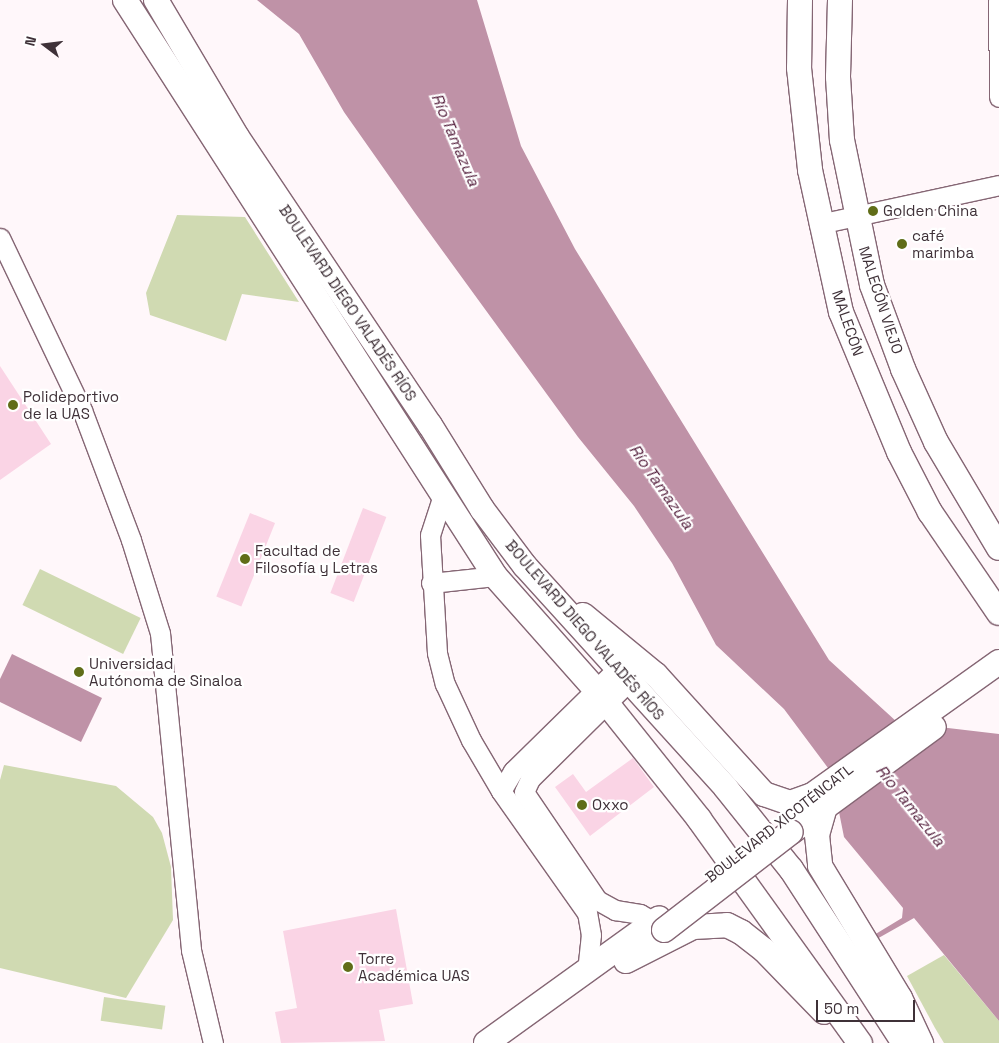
<!DOCTYPE html>
<meta charset="utf-8">
<style>
body{margin:0}
#map{position:relative;width:999px;height:1043px;overflow:hidden;background:#fff7fa;font-family:"Space Grotesk",sans-serif}
div>[style]{position:absolute}
.green>*{inset:0;background:#d0dab2;transform-origin:0 0}
.water>*{inset:0;background:#bf92a7}
.building>*{inset:0;background:#fad4e5;transform-origin:0 0}
.roads{filter:drop-shadow(1px 0 #856674) drop-shadow(-1px 0 #856674) drop-shadow(0 1px #856674) drop-shadow(0 -1px #856674)}
.minor>*{height:19px;margin:-9.5px;padding:0 9.5px;transform-origin:9.5px;border-radius:9.5px;background:#fff}
.major>*{height:24px;margin:-12px;padding:0 12px;transform-origin:12px;border-radius:12px;background:#fff}
.bridges{filter:drop-shadow(1px 0 #856674) drop-shadow(-1px 0 #856674) drop-shadow(0 1px #856674) drop-shadow(0 -1px #856674)}
.major-bridge>*{height:24px;margin:-12px;padding:0 12px;transform-origin:12px;border-radius:12px;background:#fff}
.dots>*{width:14px;height:14px;translate:-50% -50%;box-sizing:border-box;border:2px solid #fff;border-radius:50%}
span{translate:-50% -50%;white-space:nowrap;text-align:center;line-height:1.15;-webkit-text-stroke:4.5px #fff;paint-order:stroke}
.poi-label{font-size:15px;color:#3f3138}
.left{translate:0 -50%;text-align:left}
.street-label{font-size:15px;color:#3f3138}
.water-label{font-size:16px;color:#531d3b;font-style:italic}
.north{position:absolute;left:20px;top:20px;width:50px;height:50px;-webkit-text-stroke:4px #fff;paint-order:stroke;rotate:285deg;font-size:14px;font-weight:700;line-height:20px;text-align:center;color:#3f3138}
.north::after{content:'';display:block;margin:auto;width:18px;height:22px;background:#3f3138;clip-path:polygon(50% 0,100% 100%,50% 72%,0 100%)}
.scale{position:absolute;left:816px;top:1000px;width:99px;height:22px;box-sizing:border-box;border:2px solid #3f3138;border-top:0;padding-left:6px;font-size:15px;line-height:18px;white-space:nowrap;color:#3f3138;-webkit-text-stroke:4px #fff;paint-order:stroke}
</style>
<div id="map">
<div class="green">
<i style="clip-path:polygon(177px 215px,245px 217px,299px 302px,242px 294px,226px 341px,150px 315px,146px 293px)"></i>
<i style="left:40px;top:569px;width:112px;height:40px;rotate:26deg"></i>
<i style="clip-path:polygon(4px 765px,116px 786px,153px 817px,162px 833px,171px 867px,173px 920px,126px 998px,0 968px,0 780px)"></i>
<i style="clip-path:polygon(944px 955px,999px 1021px,999px 1043px,944px 1043px,935px 1028px,907px 976px)"></i>
<i style="left:104px;top:997px;width:62px;height:24px;rotate:8deg"></i>
</div>
<div class="water">
<i style="clip-path:polygon(257px 0,477px 0,521px 146px,575px 249px,829px 660px,897px 722px,999px 734px,999px 1021px,914px 918px,875px 940px,874px 935px,902px 918px,903px 908px,844px 837px,831px 772px,784px 709px,716px 645px,672px 563px,634px 506px,578px 437px,415px 213px,344px 112px,299px 34px)"></i>
<i style="clip-path:polygon(12px 654px,102px 698px,81px 742px,0 702px,0 679px)"></i>
</div>
<div class="building">
<i style="clip-path:polygon(0 366px,51px 444px,0 480px)"></i>
<i style="left:363px;top:508px;width:25px;height:91px;rotate:21deg"></i>
<i style="left:250px;top:513px;width:27px;height:90px;rotate:22deg"></i>
<i style="clip-path:polygon(633px 758px,654px 787px,590px 836px,555px 787px,573px 774px,586px 792px)"></i>
<i style="clip-path:polygon(396px 909px,413px 1004px,379px 1010px,385px 1041px,281px 1043px,275px 1012px,297px 1008px,283px 931px)"></i>
</div>
<div class="roads">
<div class="minor">
<i style="left:998px;top:0;width:97px;rotate:89.4deg"></i>
<i style="left:819px;top:224px;width:184px;rotate:-12.2deg"></i>
<i style="left:0;top:238px;width:191px;rotate:64.5deg"></i>
<i style="left:82px;top:410px;width:139px;rotate:69.3deg"></i>
<i style="left:131px;top:540px;width:97px;rotate:72.7deg"></i>
<i style="left:160px;top:633px;width:319px;rotate:84.4deg"></i>
<i style="left:191px;top:950px;width:96px;rotate:76.7deg"></i>
<i style="left:443px;top:495px;width:42px;rotate:108deg"></i>
<i style="left:430px;top:535px;width:118px;rotate:86.6deg"></i>
<i style="left:437px;top:653px;width:32px;rotate:76deg"></i>
<i style="left:445px;top:684px;width:62px;rotate:65.1deg"></i>
<i style="left:471px;top:740px;width:59px;rotate:59.5deg"></i>
<i style="left:431px;top:583px;width:64px;rotate:-6.2deg"></i>
<i style="left:629px;top:681px;width:139px;rotate:135.3deg"></i>
<i style="left:530px;top:779px;width:14px;rotate:115deg"></i>
<i style="left:524px;top:792px;width:130px;rotate:55.9deg"></i>
<i style="left:597px;top:900px;width:21px;rotate:29deg"></i>
<i style="left:615px;top:910px;width:25px;rotate:9deg"></i>
<i style="left:640px;top:914px;width:16px;rotate:30deg"></i>
<i style="left:587px;top:972px;width:37px;rotate:-84deg"></i>
<i style="left:591px;top:935px;width:22px;rotate:-100deg"></i>
<i style="left:587px;top:913px;width:149px;rotate:-125.2deg"></i>
<i style="left:501px;top:791px;width:23px;rotate:-59deg"></i>
<i style="left:513px;top:771px;width:147px;rotate:-44.4deg"></i>
</div>
<div class="major">
<i style="left:125px;top:0;width:685px;rotate:57.28deg"></i>
<i style="left:495px;top:576px;width:154px;rotate:48.4deg"></i>
<i style="left:597px;top:691px;width:164px;rotate:51.4deg"></i>
<i style="left:699px;top:819px;width:276px;rotate:54.3deg"></i>
<i style="left:156px;top:0;width:159px;rotate:59.4deg"></i>
<i style="left:237px;top:137px;width:347px;rotate:56.2deg"></i>
<i style="left:430px;top:425px;width:99px;rotate:58.2deg"></i>
<i style="left:482px;top:509px;width:71px;rotate:53deg"></i>
<i style="left:525px;top:566px;width:299px;rotate:47.8deg"></i>
<i style="left:726px;top:788px;width:104px;rotate:51.3deg"></i>
<i style="left:791px;top:869px;width:207px;rotate:57deg"></i>
<i style="left:800px;top:0;width:68px;rotate:90.8deg"></i>
<i style="left:799px;top:68px;width:103px;rotate:83.8deg"></i>
<i style="left:810px;top:170px;width:145px;rotate:77.7deg"></i>
<i style="left:841px;top:312px;width:152px;rotate:67.5deg"></i>
<i style="left:899px;top:452px;width:68px;rotate:62.7deg"></i>
<i style="left:930px;top:512px;width:122px;rotate:55.7deg"></i>
<i style="left:840px;top:0;width:77px;rotate:91.5deg"></i>
<i style="left:838px;top:77px;width:63px;rotate:86.4deg"></i>
<i style="left:842px;top:140px;width:148px;rotate:78.3deg"></i>
<i style="left:872px;top:285px;width:90px;rotate:69.7deg"></i>
<i style="left:903px;top:369px;width:80px;rotate:65.7deg"></i>
<i style="left:936px;top:442px;width:123px;rotate:59.3deg"></i>
<i style="left:583px;top:615px;width:94px;rotate:39.4deg"></i>
<i style="left:656px;top:675px;width:161px;rotate:47.8deg"></i>
<i style="left:764px;top:794px;width:28px;rotate:19deg"></i>
<i style="left:790px;top:803px;width:20px;rotate:-20deg"></i>
<i style="left:797px;top:806px;width:248px;rotate:-35.5deg"></i>
<i style="left:825px;top:807px;width:29px;rotate:106deg"></i>
<i style="left:817px;top:835px;width:31px;rotate:84deg"></i>
<i style="left:820px;top:866px;width:154px;rotate:58.8deg"></i>
<i style="left:900px;top:998px;width:50px;rotate:65deg"></i>
<i style="left:791px;top:832px;width:177px;rotate:-36.3deg"></i>
<i style="left:626px;top:961px;width:75px;rotate:-26.9deg"></i>
<i style="left:693px;top:927px;width:34px;rotate:-3deg"></i>
<i style="left:727px;top:925px;width:16px;rotate:27deg"></i>
<i style="left:741px;top:932px;width:29px;rotate:38deg"></i>
<i style="left:764px;top:950px;width:86px;rotate:45.9deg"></i>
<i style="left:486px;top:1043px;width:213px;rotate:-35.8deg"></i>
</div>
</div>
<div class="bridges">
<div class="major-bridge">
<i style="left:664px;top:930px;width:160px;rotate:-37.7deg"></i>
</div>
</div>
<div class="dots">
<i style="left:873px;top:211px;background:#606d18"></i>
<i style="left:902px;top:244px;background:#606d18"></i>
<i style="left:13px;top:405px;background:#606d18"></i>
<i style="left:245px;top:559px;background:#606d18"></i>
<i style="left:79px;top:672px;background:#606d18"></i>
<i style="left:582px;top:805px;background:#606d18"></i>
<i style="left:348px;top:967px;background:#606d18"></i>
</div>
<div class="poi-label">
<span class="left" style="left:883px;top:211px">Golden China</span>
<span class="left" style="left:912px;top:244px">café<br>marimba</span>
<span class="left" style="left:23px;top:405px">Polideportivo<br>de la UAS</span>
<span class="left" style="left:255px;top:559px">Facultad de<br>Filosofía y Letras</span>
<span class="left" style="left:89px;top:672px">Universidad<br>Autónoma de Sinaloa</span>
<span class="left" style="left:592px;top:805px">Oxxo</span>
<span class="left" style="left:358px;top:967px">Torre<br>Académica UAS</span>
</div>
<div class="street-label">
<span style="left:881px;top:300px;rotate:72deg">MALECÓN VIEJO</span>
<span style="left:348px;top:303px;rotate:56deg">BOULEVARD DIEGO VALADÉS RÍOS</span>
<span style="left:848px;top:323px;rotate:71deg">MALECÓN</span>
<span style="left:585px;top:630px;rotate:49deg">BOULEVARD DIEGO VALADÉS RÍOS</span>
<span style="left:779px;top:823px;rotate:-38deg">BOULEVARD XICOTÉNCATL</span>
</div>
<div class="water-label">
<span style="left:455px;top:140px;rotate:67deg">Río Tamazula</span>
<span style="left:661px;top:487px;rotate:55deg">Río Tamazula</span>
<span style="left:910px;top:806px;rotate:51deg">Río Tamazula</span>
</div>
<div class="north">N</div>
<div class="scale">50 m</div>
</div>
